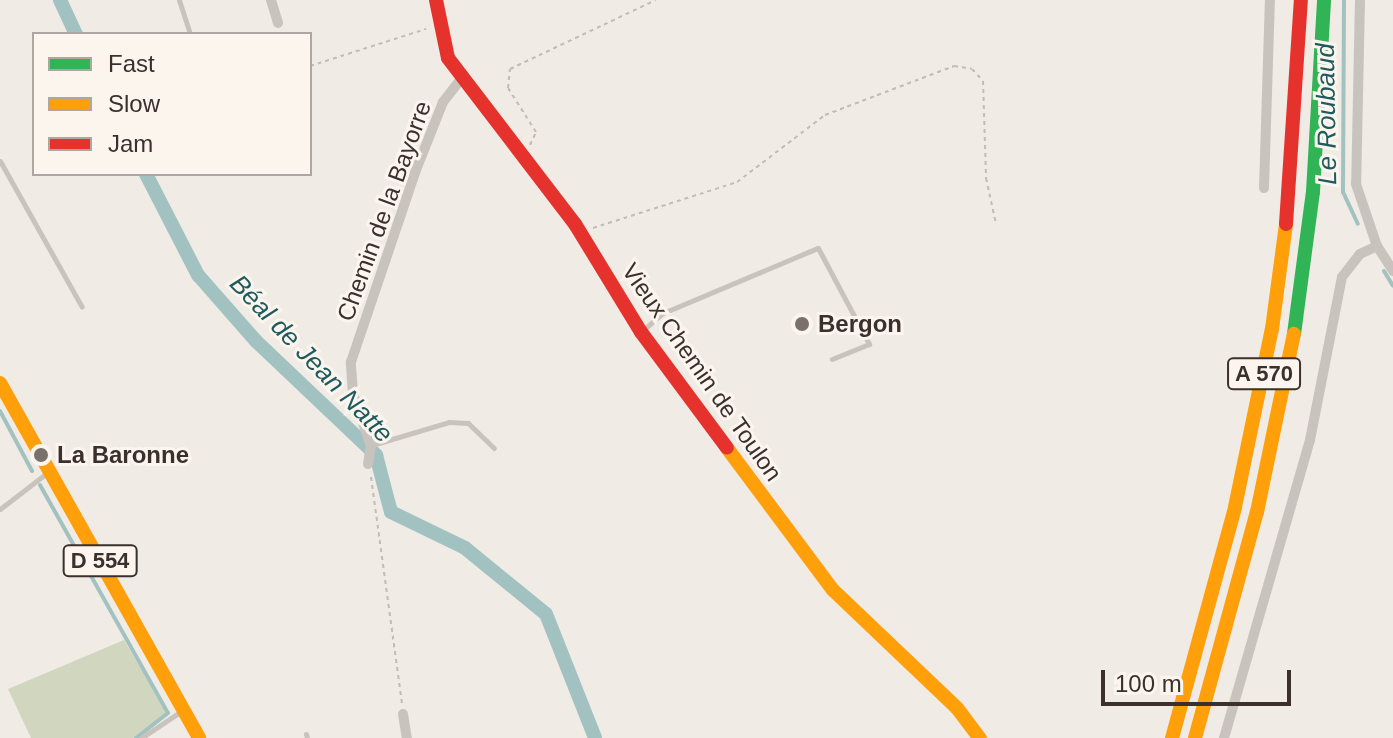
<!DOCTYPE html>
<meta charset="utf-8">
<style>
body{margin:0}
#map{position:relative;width:1393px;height:738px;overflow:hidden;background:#f0ebe5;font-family:Helvetica,sans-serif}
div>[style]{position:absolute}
.green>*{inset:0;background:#d1d6bf}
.stream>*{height:4px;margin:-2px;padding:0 2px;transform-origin:2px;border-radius:2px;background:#a1c2c1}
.canal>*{height:14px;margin:-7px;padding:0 7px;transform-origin:7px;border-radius:7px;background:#a1c2c1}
.path>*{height:2px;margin-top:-1px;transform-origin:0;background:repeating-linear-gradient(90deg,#c2bbb6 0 4px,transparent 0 8px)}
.lane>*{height:5px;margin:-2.5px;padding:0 2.5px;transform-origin:2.5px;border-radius:2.5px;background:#c9c3be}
.street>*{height:10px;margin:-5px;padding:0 5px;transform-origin:5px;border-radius:5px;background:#c9c3be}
.fast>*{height:14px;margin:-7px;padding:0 7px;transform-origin:7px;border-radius:7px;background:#30b455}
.slow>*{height:14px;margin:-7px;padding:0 7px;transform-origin:7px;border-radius:7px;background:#ff9f0a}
.jam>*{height:14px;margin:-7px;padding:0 7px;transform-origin:7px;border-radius:7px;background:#e5322d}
.dots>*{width:22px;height:22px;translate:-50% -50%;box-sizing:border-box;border:4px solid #fbf5ee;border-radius:50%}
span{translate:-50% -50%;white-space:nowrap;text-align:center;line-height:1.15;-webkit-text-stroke:6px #fbf5ee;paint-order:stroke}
.shield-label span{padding:2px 6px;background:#fbf5ee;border:2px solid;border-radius:6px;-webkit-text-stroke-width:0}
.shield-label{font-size:22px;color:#3b302b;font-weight:700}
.street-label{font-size:24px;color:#3b302b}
.poi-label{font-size:24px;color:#3b302b;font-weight:700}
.left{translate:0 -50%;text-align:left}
.water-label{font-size:26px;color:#1f5a5e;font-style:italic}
.legend{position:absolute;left:32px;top:32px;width:280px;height:144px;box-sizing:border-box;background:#fbf5ee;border:2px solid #aea6a0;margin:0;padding:10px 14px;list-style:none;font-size:24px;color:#3b302b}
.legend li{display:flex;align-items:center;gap:16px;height:40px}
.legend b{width:40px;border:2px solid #aea6a0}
.scale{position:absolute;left:1101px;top:670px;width:190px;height:36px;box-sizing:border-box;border:4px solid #3b302b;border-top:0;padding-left:10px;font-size:24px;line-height:28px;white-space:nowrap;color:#3b302b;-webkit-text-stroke:6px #fbf5ee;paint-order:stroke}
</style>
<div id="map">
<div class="green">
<i style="clip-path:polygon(124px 640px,167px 713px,133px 738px,31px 738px,8px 689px)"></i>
</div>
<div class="stream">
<i style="left:1344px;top:0;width:192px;rotate:90.3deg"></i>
<i style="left:1343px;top:192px;width:35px;rotate:65deg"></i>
<i style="left:1384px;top:271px;width:17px;rotate:59deg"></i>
<i style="left:0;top:411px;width:68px;rotate:61.9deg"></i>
<i style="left:40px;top:485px;width:261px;rotate:60.7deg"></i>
<i style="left:168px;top:713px;width:41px;rotate:142deg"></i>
</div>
<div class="canal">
<i style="left:60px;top:0;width:38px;rotate:65deg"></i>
<i style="left:146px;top:174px;width:114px;rotate:62.8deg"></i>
<i style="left:198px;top:275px;width:88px;rotate:48.7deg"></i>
<i style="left:256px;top:341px;width:166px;rotate:43.5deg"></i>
<i style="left:376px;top:455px;width:59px;rotate:75.3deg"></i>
<i style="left:391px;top:512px;width:82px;rotate:25.9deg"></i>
<i style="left:465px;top:548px;width:104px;rotate:39.2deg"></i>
<i style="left:546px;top:614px;width:133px;rotate:68.4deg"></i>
</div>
<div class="path">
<i style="left:310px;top:66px;width:122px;rotate:-17.7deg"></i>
<i style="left:530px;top:145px;width:14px;rotate:-65deg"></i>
<i style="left:536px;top:132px;width:52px;rotate:-122.5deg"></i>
<i style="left:508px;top:88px;width:19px;rotate:-84deg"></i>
<i style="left:510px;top:69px;width:161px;rotate:-25.3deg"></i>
<i style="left:593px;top:228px;width:151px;rotate:-17.7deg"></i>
<i style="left:737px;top:182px;width:111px;rotate:-37.3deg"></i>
<i style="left:825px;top:115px;width:138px;rotate:-20.8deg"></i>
<i style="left:954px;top:66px;width:18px;rotate:9deg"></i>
<i style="left:972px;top:69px;width:16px;rotate:47deg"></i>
<i style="left:983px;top:81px;width:97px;rotate:88.2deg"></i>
<i style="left:986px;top:178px;width:47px;rotate:77.7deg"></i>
<i style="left:371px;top:477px;width:229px;rotate:82.2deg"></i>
</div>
<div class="lane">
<i style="left:179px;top:0;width:36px;rotate:72deg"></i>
<i style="left:0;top:161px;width:167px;rotate:60.7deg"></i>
<i style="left:642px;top:331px;width:28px;rotate:-41deg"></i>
<i style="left:663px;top:313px;width:168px;rotate:-22.8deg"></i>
<i style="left:818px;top:248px;width:109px;rotate:62deg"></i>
<i style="left:869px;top:344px;width:40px;rotate:158deg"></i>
<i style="left:372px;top:445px;width:80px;rotate:-16.6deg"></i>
<i style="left:449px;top:422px;width:19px;rotate:3deg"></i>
<i style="left:468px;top:423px;width:36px;rotate:44deg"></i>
<i style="left:0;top:509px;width:59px;rotate:-37.5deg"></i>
<i style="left:306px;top:734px;width:4px;rotate:76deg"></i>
<i style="left:141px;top:738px;width:47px;rotate:-33.7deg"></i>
</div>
<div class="street">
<i style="left:271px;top:0;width:24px;rotate:73deg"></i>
<i style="left:1360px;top:0;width:184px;rotate:91.2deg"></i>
<i style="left:1356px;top:184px;width:65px;rotate:71.3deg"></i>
<i style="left:1377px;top:246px;width:30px;rotate:57deg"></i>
<i style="left:1264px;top:188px;width:188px;rotate:-88.2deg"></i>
<i style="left:368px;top:464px;width:18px;rotate:-81deg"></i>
<i style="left:371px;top:446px;width:55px;rotate:-109.1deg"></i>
<i style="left:353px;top:394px;width:32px;rotate:-94deg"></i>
<i style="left:351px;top:362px;width:203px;rotate:-71.3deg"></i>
<i style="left:416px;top:170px;width:73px;rotate:-68.3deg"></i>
<i style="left:443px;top:102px;width:29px;rotate:-52deg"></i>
<i style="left:403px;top:714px;width:24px;rotate:81deg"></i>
<i style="left:1224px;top:738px;width:310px;rotate:-73.9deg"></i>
<i style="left:1310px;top:440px;width:166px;rotate:-78.9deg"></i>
<i style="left:1342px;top:277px;width:29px;rotate:-52deg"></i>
<i style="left:1360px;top:254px;width:19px;rotate:-25deg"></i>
</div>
<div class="fast">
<i style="left:1294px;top:334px;width:143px;rotate:-82.4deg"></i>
<i style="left:1313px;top:192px;width:192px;rotate:-86.7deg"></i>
</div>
<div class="slow">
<i style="left:0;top:383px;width:407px;rotate:60.7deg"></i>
<i style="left:727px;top:448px;width:177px;rotate:53.3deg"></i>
<i style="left:833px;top:590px;width:171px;rotate:43.6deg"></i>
<i style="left:957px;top:708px;width:38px;rotate:53deg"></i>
<i style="left:1172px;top:738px;width:239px;rotate:-74.7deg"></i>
<i style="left:1235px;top:507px;width:182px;rotate:-78.3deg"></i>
<i style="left:1272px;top:329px;width:106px;rotate:-82.4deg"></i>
<i style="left:1195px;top:738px;width:234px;rotate:-74.7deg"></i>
<i style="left:1257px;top:512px;width:182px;rotate:-78.3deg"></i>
</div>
<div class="jam">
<i style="left:436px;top:0;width:59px;rotate:78.3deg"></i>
<i style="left:448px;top:58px;width:209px;rotate:52.6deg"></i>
<i style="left:575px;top:224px;width:127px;rotate:58.6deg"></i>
<i style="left:641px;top:332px;width:144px;rotate:53.4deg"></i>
<i style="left:1286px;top:224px;width:225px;rotate:-86.2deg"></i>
</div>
<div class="dots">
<i style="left:802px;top:324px;background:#7a716c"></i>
<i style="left:41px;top:455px;background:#7a716c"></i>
</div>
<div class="shield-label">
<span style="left:1264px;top:374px">A 570</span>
<span style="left:100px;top:561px">D 554</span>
</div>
<div class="street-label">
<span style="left:384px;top:211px;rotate:-70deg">Chemin de la Bayorre</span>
<span style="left:702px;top:372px;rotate:55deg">Vieux Chemin de Toulon</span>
</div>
<div class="poi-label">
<span class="left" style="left:818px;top:324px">Bergon</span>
<span class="left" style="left:57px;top:455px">La Baronne</span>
</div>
<div class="water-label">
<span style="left:1327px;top:114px;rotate:-91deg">Le Roubaud</span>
<span style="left:311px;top:359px;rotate:46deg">Béal de Jean Natte</span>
</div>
<ul class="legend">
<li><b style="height:10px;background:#30b455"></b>Fast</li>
<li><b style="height:10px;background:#ff9f0a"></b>Slow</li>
<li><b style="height:10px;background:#e5322d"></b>Jam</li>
</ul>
<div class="scale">100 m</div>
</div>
